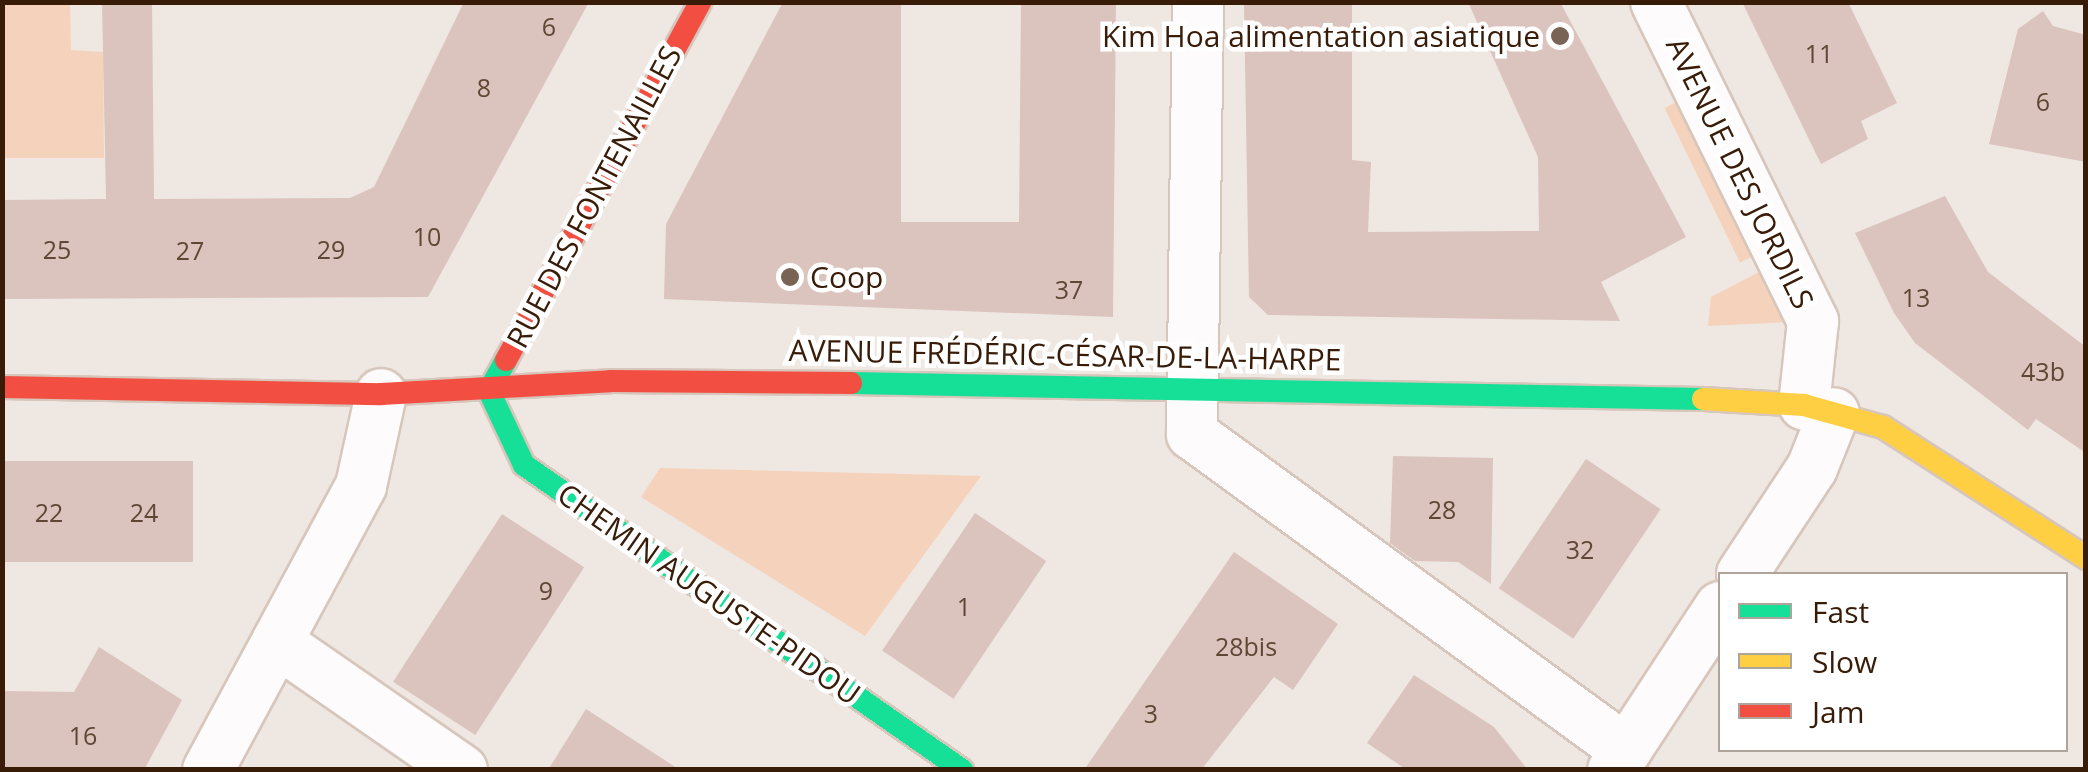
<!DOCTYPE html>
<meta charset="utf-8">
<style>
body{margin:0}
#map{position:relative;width:2088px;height:772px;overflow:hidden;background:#efe7e2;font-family:"Open Sans",sans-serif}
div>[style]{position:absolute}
.green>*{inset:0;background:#f5d2bb;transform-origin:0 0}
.building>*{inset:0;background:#dac4bd;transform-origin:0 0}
.roads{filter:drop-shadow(2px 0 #d7c6bb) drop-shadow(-2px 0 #d7c6bb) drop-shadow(0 2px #d7c6bb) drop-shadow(0 -2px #d7c6bb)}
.street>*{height:50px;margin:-25px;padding:0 25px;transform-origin:25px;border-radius:25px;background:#fdfbfb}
.fast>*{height:22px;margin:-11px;padding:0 11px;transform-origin:11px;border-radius:11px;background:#16e098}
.slow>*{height:22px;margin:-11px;padding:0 11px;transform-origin:11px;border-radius:11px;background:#ffcf43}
.jam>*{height:22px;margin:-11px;padding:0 11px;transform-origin:11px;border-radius:11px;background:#f24e42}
.dots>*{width:28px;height:28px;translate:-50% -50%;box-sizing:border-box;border:5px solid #fff;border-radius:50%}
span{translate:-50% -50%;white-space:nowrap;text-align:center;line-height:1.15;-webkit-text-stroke:9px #fff;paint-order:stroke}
.number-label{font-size:25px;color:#604635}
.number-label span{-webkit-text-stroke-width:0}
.poi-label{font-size:30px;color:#381c08}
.right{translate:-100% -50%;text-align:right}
.left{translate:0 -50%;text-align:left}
.street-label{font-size:30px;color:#381c08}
.frame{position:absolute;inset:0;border:5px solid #381c08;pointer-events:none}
.legend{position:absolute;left:1718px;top:572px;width:350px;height:180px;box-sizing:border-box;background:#fff;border:2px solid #afa49c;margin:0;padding:12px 18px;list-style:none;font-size:30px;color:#381c08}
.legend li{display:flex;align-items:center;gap:20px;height:50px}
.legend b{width:50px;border:2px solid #afa49c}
</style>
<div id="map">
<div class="green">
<i style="clip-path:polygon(3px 3px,70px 3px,71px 50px,103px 52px,104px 158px,3px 158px)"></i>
<i style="left:1679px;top:101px;width:172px;height:16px;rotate:64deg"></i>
<i style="clip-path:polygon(1761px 271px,1788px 322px,1708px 326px,1711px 297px)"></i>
<i style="clip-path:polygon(660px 468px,981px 476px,865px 636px,641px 497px)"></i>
</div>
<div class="building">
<i style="clip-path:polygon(102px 2px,152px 2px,154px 199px,350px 198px,374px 187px,464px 2px,589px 2px,428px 297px,2px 299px,2px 200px,106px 199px)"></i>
<i style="clip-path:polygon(783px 2px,901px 2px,901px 222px,1019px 222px,1021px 2px,1116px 2px,1113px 317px,664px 299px,666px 224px)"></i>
<i style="clip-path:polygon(1244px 2px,1352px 2px,1352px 160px,1371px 162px,1368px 232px,1539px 231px,1538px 157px,1468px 2px,1560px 2px,1686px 237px,1601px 282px,1620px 321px,1268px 315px,1249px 297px)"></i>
<i style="clip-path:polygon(1742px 2px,1848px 2px,1897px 103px,1861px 121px,1868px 139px,1821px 164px)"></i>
<i style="clip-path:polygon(2043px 11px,2053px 26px,2086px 35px,2086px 162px,1989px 144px,2018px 29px)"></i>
<i style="clip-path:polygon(1945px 196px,1988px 272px,2086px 347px,2086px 453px,2036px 419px,2028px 430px,1915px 343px,1894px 313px,1855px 233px)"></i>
<i style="clip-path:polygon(1393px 456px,1493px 458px,1491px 584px,1458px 562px,1415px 561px,1390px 543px)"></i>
<i style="left:1586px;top:459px;width:90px;height:156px;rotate:34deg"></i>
<i style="left:2px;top:461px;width:191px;height:101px"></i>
<i style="left:975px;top:513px;width:86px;height:166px;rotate:34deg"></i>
<i style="left:502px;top:514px;width:98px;height:200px;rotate:33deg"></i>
<i style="clip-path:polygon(1234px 552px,1338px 624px,1293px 690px,1274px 677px,1201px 770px,1084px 770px)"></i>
<i style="clip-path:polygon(99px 647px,182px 700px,144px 770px,2px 770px,2px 691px,74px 692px)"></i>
<i style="clip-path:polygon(1414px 675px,1494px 727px,1528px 770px,1407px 770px,1367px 743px)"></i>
<i style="clip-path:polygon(586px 709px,680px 770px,548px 770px)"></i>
</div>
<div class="roads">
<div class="street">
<i style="left:1198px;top:2px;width:432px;rotate:90.8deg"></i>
<i style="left:1192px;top:434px;width:537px;rotate:36.06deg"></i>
<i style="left:1656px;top:2px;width:356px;rotate:63.8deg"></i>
<i style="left:1813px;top:321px;width:84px;rotate:96.1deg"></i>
<i style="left:1742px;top:574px;width:127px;rotate:-56.6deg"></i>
<i style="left:1812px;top:468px;width:59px;rotate:-68.2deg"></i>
<i style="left:277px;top:642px;width:225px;rotate:34.7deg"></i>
<i style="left:208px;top:770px;width:323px;rotate:-61.7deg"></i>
<i style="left:361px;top:486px;width:94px;rotate:-77.7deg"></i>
<i style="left:1613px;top:770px;width:195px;rotate:-56.7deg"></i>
</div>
<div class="fast">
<i style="left:506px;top:360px;width:35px;rotate:119deg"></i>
<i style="left:489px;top:391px;width:82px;rotate:64.7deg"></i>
<i style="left:524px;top:465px;width:534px;rotate:34.85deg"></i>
<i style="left:851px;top:383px;width:852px;rotate:1.08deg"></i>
</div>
<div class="slow">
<i style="left:1703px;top:399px;width:101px;rotate:3.4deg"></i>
<i style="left:1804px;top:405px;width:82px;rotate:15.6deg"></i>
<i style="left:1883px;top:427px;width:242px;rotate:32.8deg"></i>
</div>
<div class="jam">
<i style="left:506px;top:360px;width:407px;rotate:-61.5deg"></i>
<i style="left:2px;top:387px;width:379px;rotate:1.1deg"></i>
<i style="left:381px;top:394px;width:230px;rotate:-3.2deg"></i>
<i style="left:611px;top:381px;width:240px;rotate:0.5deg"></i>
</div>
</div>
<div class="dots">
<i style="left:1560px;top:36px;background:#786354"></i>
<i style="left:790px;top:277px;background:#786354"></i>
</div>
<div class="number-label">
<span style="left:549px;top:26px">6</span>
<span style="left:1819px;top:53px">11</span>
<span style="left:484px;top:87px">8</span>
<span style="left:2043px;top:101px">6</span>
<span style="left:427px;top:236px">10</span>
<span style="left:57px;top:249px">25</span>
<span style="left:331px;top:249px">29</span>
<span style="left:190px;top:250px">27</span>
<span style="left:1069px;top:289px">37</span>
<span style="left:1916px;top:297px">13</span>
<span style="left:2043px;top:371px">43b</span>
<span style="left:1442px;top:509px">28</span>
<span style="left:49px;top:512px">22</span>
<span style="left:144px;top:512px">24</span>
<span style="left:1580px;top:549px">32</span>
<span style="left:546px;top:590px">9</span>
<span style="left:964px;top:606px">1</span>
<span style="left:1246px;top:646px">28bis</span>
<span style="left:1151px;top:713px">3</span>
<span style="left:83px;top:735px">16</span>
</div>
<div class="poi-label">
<span class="right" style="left:1540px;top:36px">Kim Hoa alimentation asiatique</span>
<span class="left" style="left:810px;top:277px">Coop</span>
</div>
<div class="street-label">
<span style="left:1740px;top:173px;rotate:64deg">AVENUE DES JORDILS</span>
<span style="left:594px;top:197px;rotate:-62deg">RUE DES FONTENAILLES</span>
<span style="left:1065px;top:355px;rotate:1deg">AVENUE FRÉDÉRIC-CÉSAR-DE-LA-HARPE</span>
<span style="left:709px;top:594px;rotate:35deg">CHEMIN AUGUSTE-PIDOU</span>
</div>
<div class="frame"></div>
<ul class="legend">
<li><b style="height:12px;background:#16e098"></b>Fast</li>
<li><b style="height:12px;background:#ffcf43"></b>Slow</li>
<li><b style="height:12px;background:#f24e42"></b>Jam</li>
</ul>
</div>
